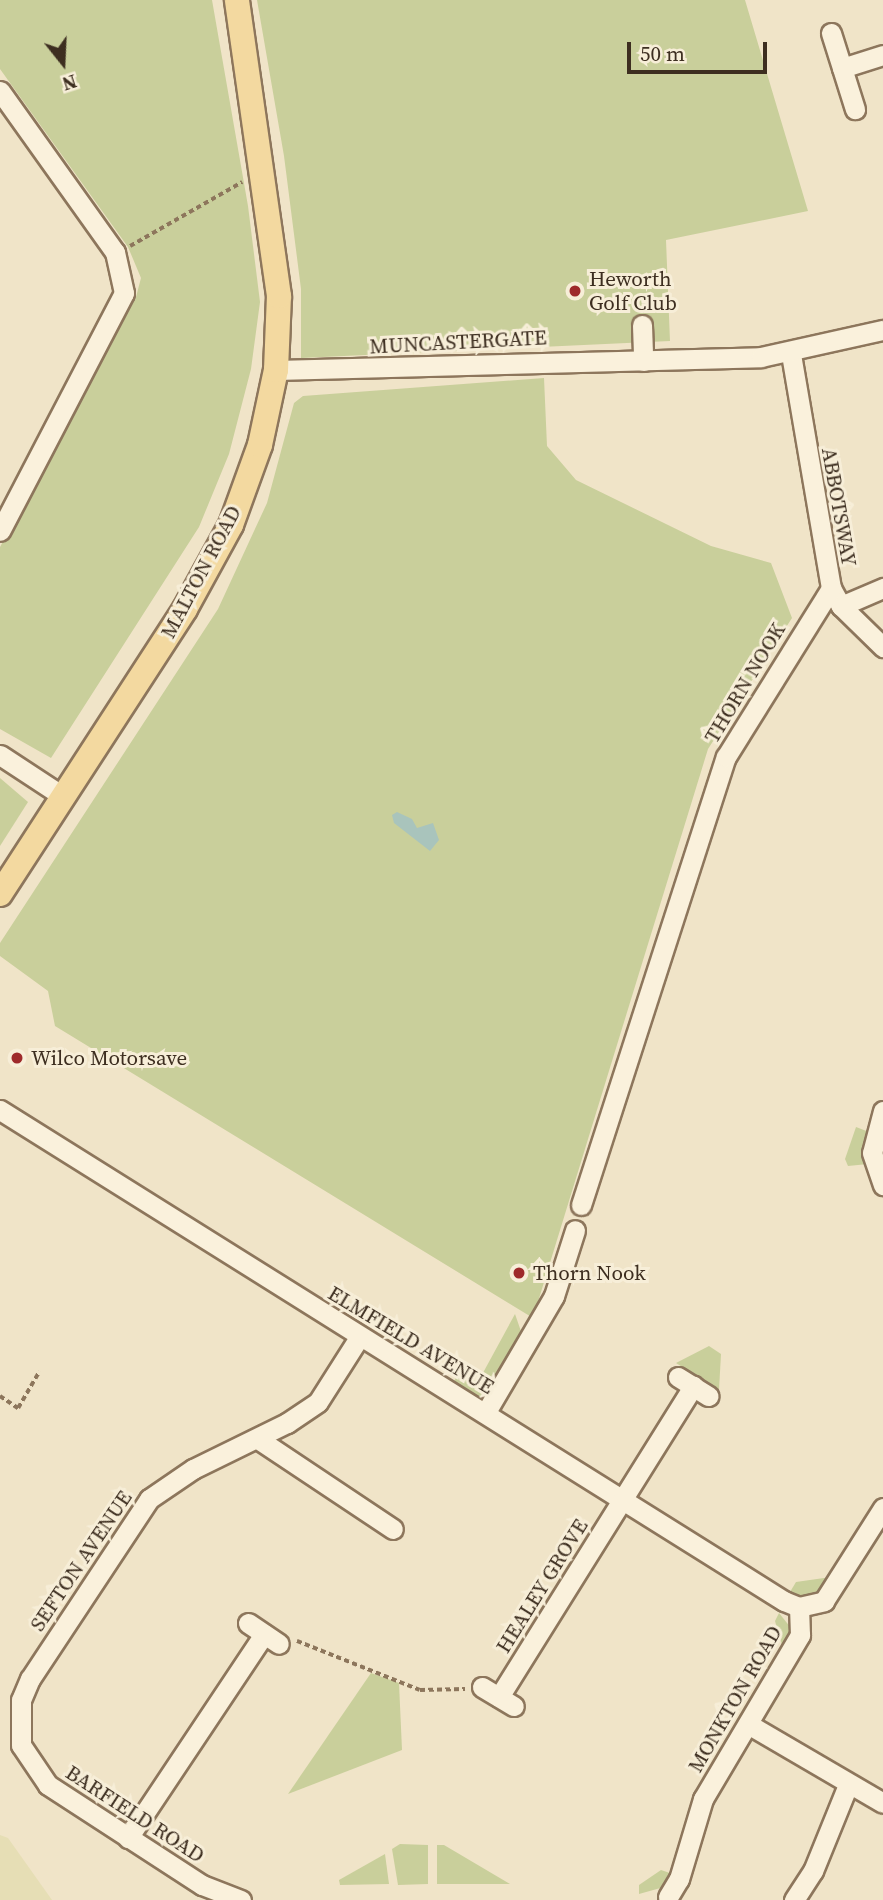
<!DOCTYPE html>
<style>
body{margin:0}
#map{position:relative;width:883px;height:1900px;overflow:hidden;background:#f0e4c8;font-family:"Source Serif 4",serif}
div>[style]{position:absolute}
.farmland>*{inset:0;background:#e6deb5}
.green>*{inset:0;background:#c9cf9b}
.water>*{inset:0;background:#a9c4bc}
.path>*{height:3.5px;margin-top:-1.75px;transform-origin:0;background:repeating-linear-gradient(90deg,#8d765c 0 5px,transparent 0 8.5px)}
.roads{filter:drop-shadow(2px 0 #8d765c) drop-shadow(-2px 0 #8d765c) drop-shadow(0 2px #8d765c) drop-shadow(0 -2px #8d765c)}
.minor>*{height:19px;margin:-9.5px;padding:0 9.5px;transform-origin:9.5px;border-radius:9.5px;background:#faf1dc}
.major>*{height:24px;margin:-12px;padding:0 12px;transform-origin:12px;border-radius:12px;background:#f3d9a0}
.dots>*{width:19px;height:19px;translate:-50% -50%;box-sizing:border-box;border:4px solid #f7eed8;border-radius:50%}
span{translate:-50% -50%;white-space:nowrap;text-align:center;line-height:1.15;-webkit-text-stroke:6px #f7eed8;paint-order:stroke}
.poi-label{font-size:21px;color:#3d2e20}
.left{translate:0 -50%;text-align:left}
.street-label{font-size:21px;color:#3d2e20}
.north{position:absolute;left:28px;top:28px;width:70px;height:70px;-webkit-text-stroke:5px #f7eed8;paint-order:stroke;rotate:162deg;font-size:19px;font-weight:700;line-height:28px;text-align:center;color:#3d2e20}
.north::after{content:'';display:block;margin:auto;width:24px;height:32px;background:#3d2e20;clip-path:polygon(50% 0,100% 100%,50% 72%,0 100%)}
.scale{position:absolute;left:627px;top:42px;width:140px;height:32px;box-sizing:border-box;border:4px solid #3d2e20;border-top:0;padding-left:9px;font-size:21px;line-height:24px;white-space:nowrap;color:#3d2e20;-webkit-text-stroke:5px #f7eed8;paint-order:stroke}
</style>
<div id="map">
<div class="farmland">
<i style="clip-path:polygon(0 1835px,8px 1838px,52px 1900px,0 1900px)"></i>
</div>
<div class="green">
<i style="clip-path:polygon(0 0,212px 0,248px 206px,260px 302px,251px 369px,229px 454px,199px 527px,51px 758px,0 729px,0 547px,136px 297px,141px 278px,128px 247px,0 69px)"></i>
<i style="clip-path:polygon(257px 0,745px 0,808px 211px,666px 240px,670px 341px,301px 358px,301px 289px,284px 156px)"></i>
<i style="clip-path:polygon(544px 378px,547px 446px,576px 480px,711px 546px,771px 563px,792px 618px,708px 749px,533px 1318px,55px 1026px,48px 991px,0 956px,0 943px,218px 609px,267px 503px,294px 403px,303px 396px)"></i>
<i style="clip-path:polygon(0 778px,28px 802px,0 846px)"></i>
<i style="clip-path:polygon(856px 1127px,869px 1132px,868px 1164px,848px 1166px,845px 1159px)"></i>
<i style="clip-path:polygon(515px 1314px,524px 1340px,487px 1397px,472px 1396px,452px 1385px,459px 1372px,478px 1382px)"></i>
<i style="clip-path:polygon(709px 1346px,721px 1354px,719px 1390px,676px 1363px)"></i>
<i style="clip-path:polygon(824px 1578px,829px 1579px,819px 1591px,800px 1596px,790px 1592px,796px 1582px)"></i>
<i style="clip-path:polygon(779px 1613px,791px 1628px,784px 1652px,775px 1621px)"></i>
<i style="clip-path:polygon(371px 1673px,399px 1683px,402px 1750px,288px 1794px)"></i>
<i style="clip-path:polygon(400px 1844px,428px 1845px,428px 1884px,398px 1885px,392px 1849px)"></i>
<i style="clip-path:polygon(437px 1845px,444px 1845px,510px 1884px,437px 1884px)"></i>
<i style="clip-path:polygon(385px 1854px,389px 1884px,340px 1885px,339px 1880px)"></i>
<i style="clip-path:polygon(661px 1870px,670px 1873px,664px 1887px,639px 1894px,639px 1885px)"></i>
</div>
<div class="water">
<i style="clip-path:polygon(397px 812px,412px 819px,417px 828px,433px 823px,439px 840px,430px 851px,394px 823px,392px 815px)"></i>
</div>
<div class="path">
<i style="left:130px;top:246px;width:129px;rotate:-29.7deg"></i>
<i style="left:0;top:1396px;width:22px;rotate:34deg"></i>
<i style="left:18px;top:1408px;width:42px;rotate:-59.7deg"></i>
<i style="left:297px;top:1641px;width:132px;rotate:21.7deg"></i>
<i style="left:420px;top:1690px;width:45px;rotate:-1.3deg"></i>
</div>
<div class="roads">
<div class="minor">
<i style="left:831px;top:33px;width:80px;rotate:72.5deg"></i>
<i style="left:842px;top:68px;width:43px;rotate:-17.6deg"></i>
<i style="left:0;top:91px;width:198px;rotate:54.5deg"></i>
<i style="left:115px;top:252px;width:42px;rotate:77.6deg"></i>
<i style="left:124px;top:293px;width:268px;rotate:117.5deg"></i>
<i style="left:642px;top:325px;width:36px;rotate:88deg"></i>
<i style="left:791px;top:354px;width:237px;rotate:80.3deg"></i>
<i style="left:831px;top:588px;width:21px;rotate:61deg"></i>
<i style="left:841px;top:606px;width:59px;rotate:44.3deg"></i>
<i style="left:276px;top:370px;width:485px;rotate:-1.5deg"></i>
<i style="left:761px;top:357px;width:125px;rotate:-12.5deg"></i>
<i style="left:841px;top:606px;width:46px;rotate:-23.2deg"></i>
<i style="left:0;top:755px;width:77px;rotate:33.3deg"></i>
<i style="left:0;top:1110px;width:925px;rotate:32.06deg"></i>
<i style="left:784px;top:1601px;width:16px;rotate:22deg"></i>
<i style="left:799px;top:1607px;width:26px;rotate:-13deg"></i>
<i style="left:824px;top:1601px;width:110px;rotate:-57.6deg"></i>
<i style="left:883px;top:1111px;width:43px;rotate:104.7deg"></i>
<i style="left:872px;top:1153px;width:34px;rotate:71deg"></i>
<i style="left:581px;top:1205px;width:471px;rotate:-72.1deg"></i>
<i style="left:726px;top:757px;width:199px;rotate:-58.1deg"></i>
<i style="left:678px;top:1377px;width:36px;rotate:32deg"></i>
<i style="left:486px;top:1412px;width:134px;rotate:-59.6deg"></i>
<i style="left:554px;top:1296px;width:69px;rotate:-72.3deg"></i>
<i style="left:258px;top:1439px;width:162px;rotate:33.7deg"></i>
<i style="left:248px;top:1623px;width:37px;rotate:34deg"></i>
<i style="left:482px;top:1687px;width:37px;rotate:31deg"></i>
<i style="left:499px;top:1697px;width:367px;rotate:-58deg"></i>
<i style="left:748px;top:1724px;width:156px;rotate:30.3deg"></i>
<i style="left:128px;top:1838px;width:245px;rotate:-56.3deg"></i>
<i style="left:668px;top:1897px;width:21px;rotate:-59deg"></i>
<i style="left:679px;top:1879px;width:84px;rotate:-73.3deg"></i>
<i style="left:703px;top:1799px;width:191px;rotate:-59.4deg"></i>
<i style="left:800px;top:1635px;width:28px;rotate:-92deg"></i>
<i style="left:241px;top:1900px;width:42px;rotate:-159deg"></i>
<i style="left:202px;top:1885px;width:184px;rotate:-147deg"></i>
<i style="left:48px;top:1785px;width:48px;rotate:-124deg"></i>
<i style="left:21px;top:1745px;width:45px;rotate:-90deg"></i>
<i style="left:21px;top:1700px;width:23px;rotate:-67deg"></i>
<i style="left:30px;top:1679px;width:216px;rotate:-56.5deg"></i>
<i style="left:149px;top:1499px;width:53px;rotate:-34.3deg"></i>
<i style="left:193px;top:1469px;width:105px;rotate:-26.1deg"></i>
<i style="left:287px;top:1423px;width:37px;rotate:-34deg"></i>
<i style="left:318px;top:1402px;width:78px;rotate:-57.5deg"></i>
<i style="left:794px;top:1900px;width:35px;rotate:-57deg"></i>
<i style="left:813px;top:1871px;width:93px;rotate:-67.9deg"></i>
</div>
<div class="major">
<i style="left:0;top:894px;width:340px;rotate:-57deg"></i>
<i style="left:185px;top:609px;width:96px;rotate:-61.3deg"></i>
<i style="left:231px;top:525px;width:85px;rotate:-70.1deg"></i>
<i style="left:260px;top:445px;width:77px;rotate:-78deg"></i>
<i style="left:276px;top:370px;width:74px;rotate:-87.7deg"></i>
<i style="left:279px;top:296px;width:299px;rotate:-98.1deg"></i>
</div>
</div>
<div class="dots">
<i style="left:575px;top:291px;background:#9e2a2b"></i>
<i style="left:17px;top:1058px;background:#9e2a2b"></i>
<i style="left:519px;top:1273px;background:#9e2a2b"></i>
</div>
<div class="poi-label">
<span class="left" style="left:589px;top:291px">Heworth<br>Golf Club</span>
<span class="left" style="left:31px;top:1058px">Wilco Motorsave</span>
<span class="left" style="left:533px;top:1273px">Thorn Nook</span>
</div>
<div class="street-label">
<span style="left:458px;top:342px;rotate:-3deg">MUNCASTERGATE</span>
<span style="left:839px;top:507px;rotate:80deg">ABBOTSWAY</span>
<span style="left:201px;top:572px;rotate:-62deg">MALTON ROAD</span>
<span style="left:745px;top:683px;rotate:-59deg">THORN NOOK</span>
<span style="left:411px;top:1340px;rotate:31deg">ELMFIELD AVENUE</span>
<span style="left:81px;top:1561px;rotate:-56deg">SEFTON AVENUE</span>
<span style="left:542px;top:1586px;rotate:-58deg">HEALEY GROVE</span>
<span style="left:735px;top:1699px;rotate:-60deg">MONKTON ROAD</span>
<span style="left:135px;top:1814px;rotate:33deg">BARFIELD ROAD</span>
</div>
<div class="north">N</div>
<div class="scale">50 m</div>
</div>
